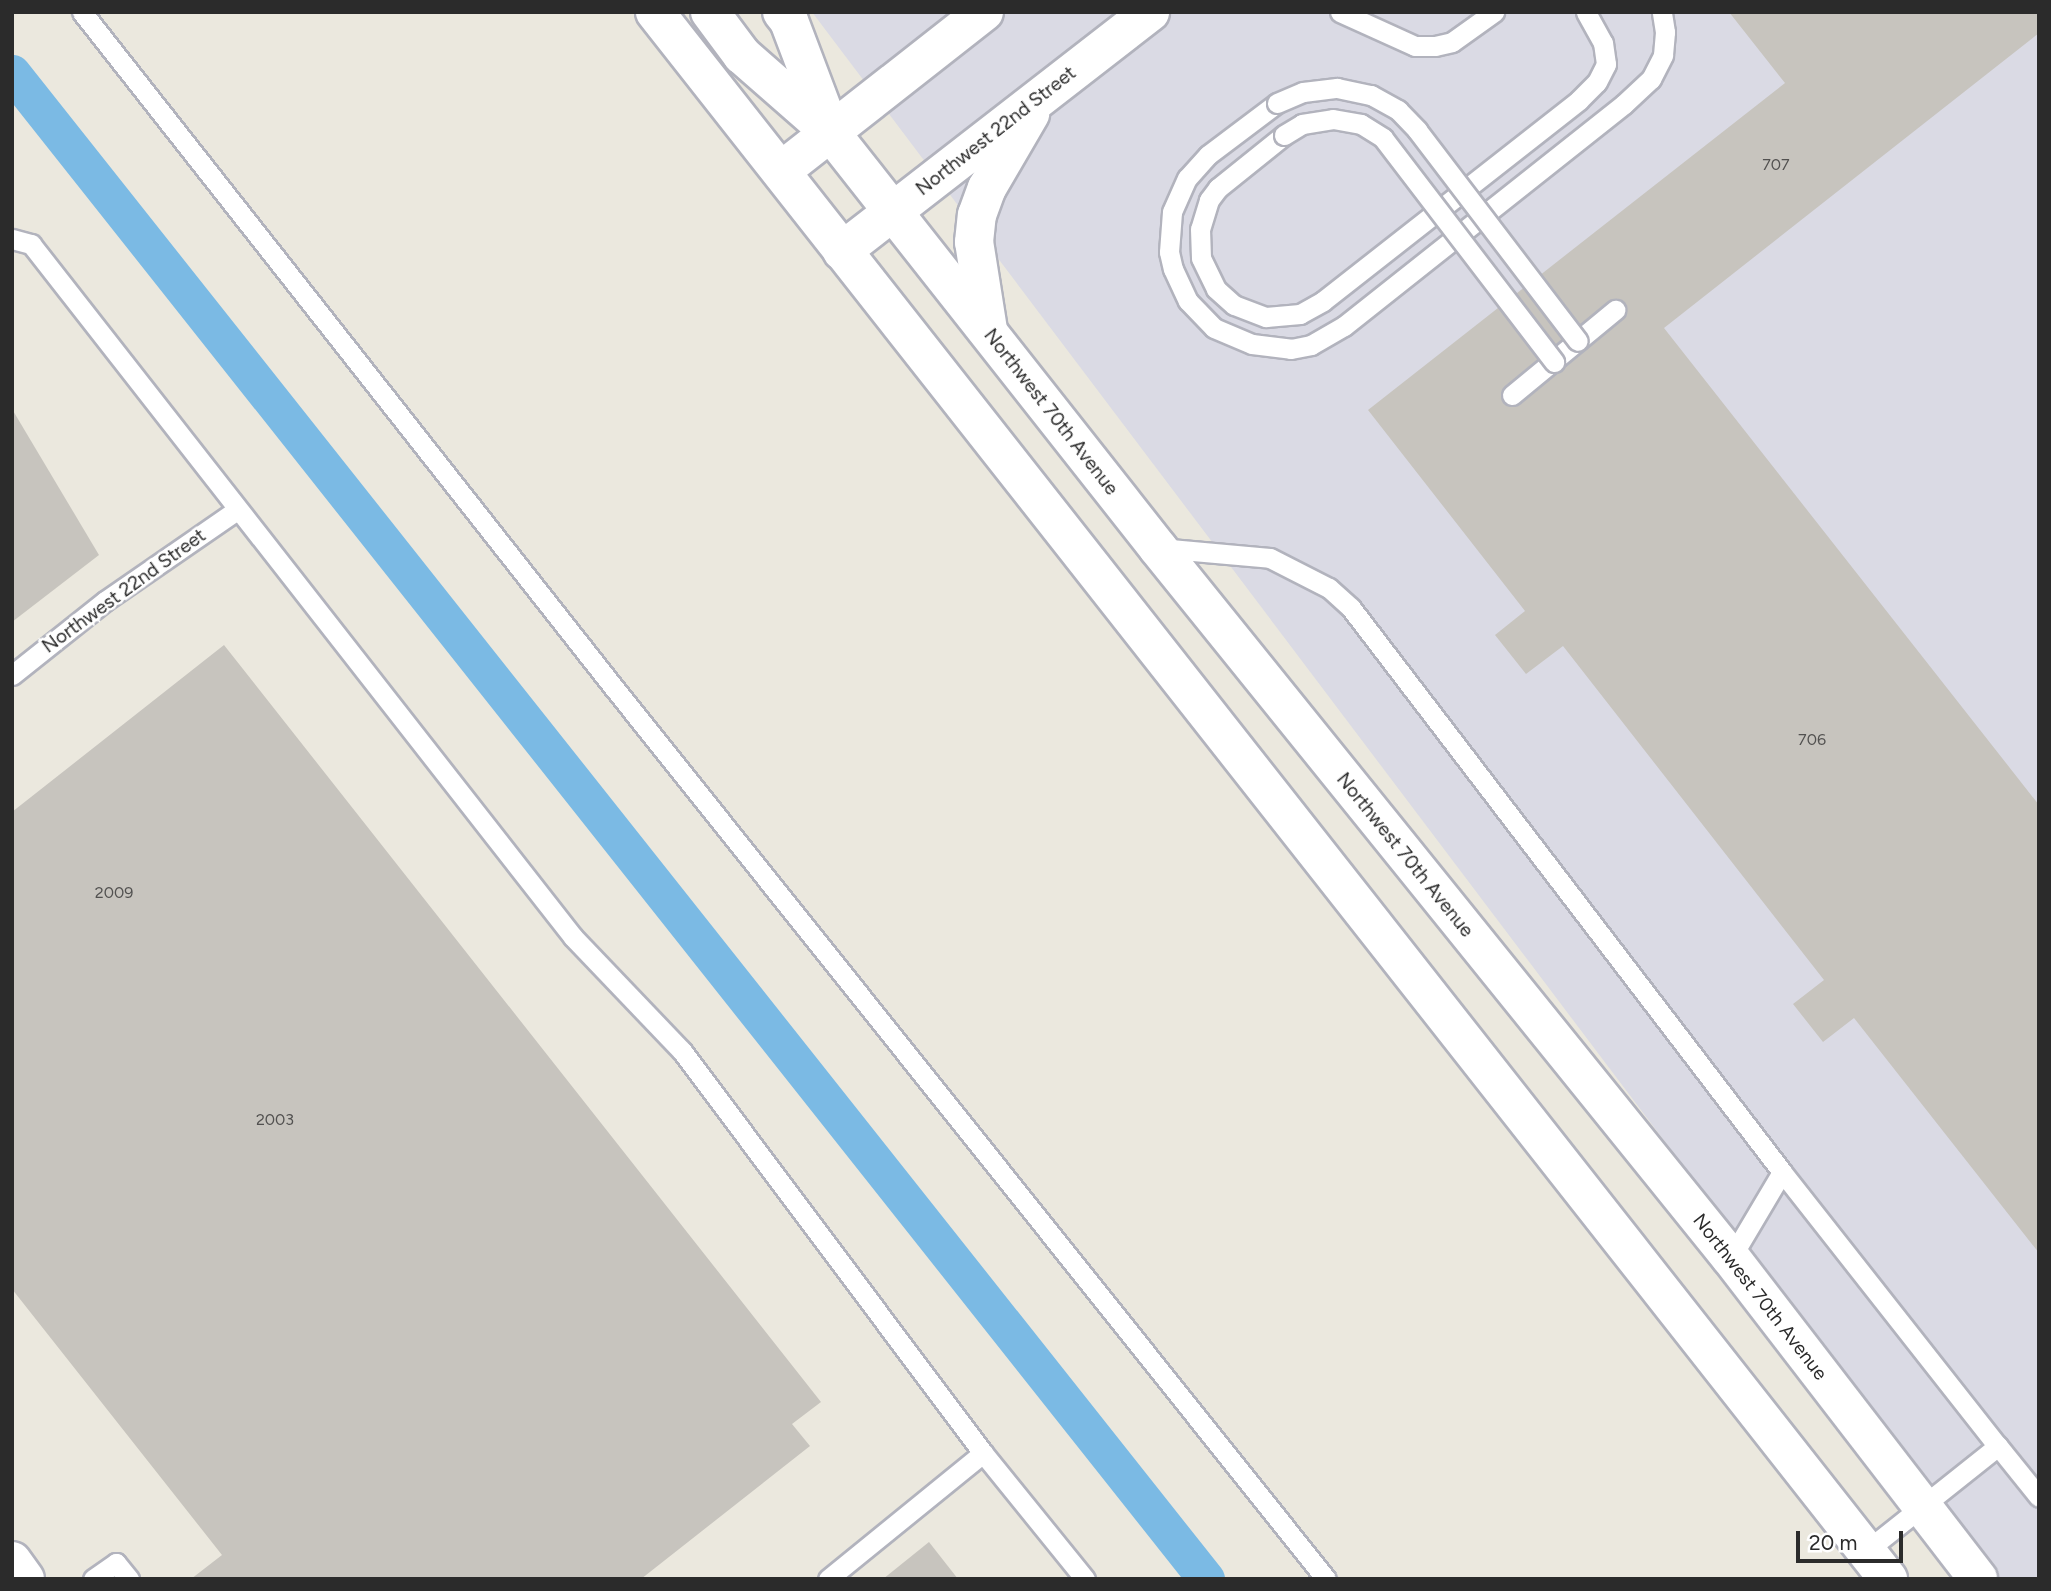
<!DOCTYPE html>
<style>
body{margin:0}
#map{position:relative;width:2051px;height:1591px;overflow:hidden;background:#ebe8de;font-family:Figtree,sans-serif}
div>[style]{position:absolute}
.airport>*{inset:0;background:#dadae4}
.canal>*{height:37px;margin:-18.5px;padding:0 18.5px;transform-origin:18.5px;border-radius:18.5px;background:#7bbae4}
.building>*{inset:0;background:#c7c4be}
.roads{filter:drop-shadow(2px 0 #b2b3bd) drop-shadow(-2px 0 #b2b3bd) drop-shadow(0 2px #b2b3bd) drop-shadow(0 -2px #b2b3bd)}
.lane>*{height:19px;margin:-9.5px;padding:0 9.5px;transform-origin:9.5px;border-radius:9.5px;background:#fff}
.street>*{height:38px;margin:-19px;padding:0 19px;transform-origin:19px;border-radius:19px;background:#fff}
.secondary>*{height:38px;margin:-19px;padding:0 19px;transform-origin:19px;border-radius:19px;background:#fff}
.bridges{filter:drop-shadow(2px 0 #b2b3bd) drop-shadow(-2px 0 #b2b3bd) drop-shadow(0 2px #b2b3bd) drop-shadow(0 -2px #b2b3bd)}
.lane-bridge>*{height:19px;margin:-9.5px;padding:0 9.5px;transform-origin:9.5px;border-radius:9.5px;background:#fff}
span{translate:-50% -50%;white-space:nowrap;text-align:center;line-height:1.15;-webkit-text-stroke:5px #fff;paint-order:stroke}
.number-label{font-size:16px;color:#525150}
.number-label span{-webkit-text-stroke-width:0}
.street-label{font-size:19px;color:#2b2b2b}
.frame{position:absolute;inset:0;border:14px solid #2b2b2b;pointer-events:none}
.scale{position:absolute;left:1796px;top:1531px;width:107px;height:32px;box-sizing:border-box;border:4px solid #2b2b2b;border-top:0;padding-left:9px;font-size:21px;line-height:24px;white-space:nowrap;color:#2b2b2b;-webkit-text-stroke:5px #fff;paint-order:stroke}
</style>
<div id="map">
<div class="airport">
<i style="clip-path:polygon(812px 12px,2039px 12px,2039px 1579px,1995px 1579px)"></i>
</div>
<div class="canal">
<i style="left:12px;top:73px;width:1922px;rotate:51.59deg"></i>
</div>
<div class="building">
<i style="clip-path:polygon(1729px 12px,2039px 12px,2039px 33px,1664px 328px,2039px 805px,2039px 1253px,1854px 1018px,1823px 1042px,1793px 1004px,1824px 980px,1563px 646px,1526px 674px,1495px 635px,1525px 611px,1368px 410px,1785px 83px)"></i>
<i style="clip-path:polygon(12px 409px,99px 555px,12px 622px)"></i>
<i style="clip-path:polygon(224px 645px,821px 1402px,792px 1424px,810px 1446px,641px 1579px,191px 1579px,222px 1555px,12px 1289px,12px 812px)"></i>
<i style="clip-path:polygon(929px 1542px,958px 1579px,883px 1579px)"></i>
</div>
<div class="roads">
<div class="lane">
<i style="left:82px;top:12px;width:862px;rotate:51.79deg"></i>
<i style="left:615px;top:689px;width:1139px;rotate:51.38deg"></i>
<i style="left:1340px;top:12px;width:82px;rotate:24.4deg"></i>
<i style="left:1415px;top:46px;width:20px"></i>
<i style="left:1435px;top:46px;width:17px;rotate:-13deg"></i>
<i style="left:1452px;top:42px;width:52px;rotate:-35.5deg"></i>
<i style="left:1277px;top:103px;width:86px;rotate:143deg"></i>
<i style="left:1208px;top:155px;width:31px;rotate:132deg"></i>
<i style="left:1187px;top:178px;width:37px;rotate:114deg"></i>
<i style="left:1172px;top:212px;width:40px;rotate:94.3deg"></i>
<i style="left:1169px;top:252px;width:17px;rotate:77deg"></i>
<i style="left:1173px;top:269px;width:35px;rotate:65deg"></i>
<i style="left:1188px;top:301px;width:37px;rotate:46deg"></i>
<i style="left:1214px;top:328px;width:41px;rotate:22.8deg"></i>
<i style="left:1252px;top:344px;width:39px;rotate:7deg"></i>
<i style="left:1291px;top:349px;width:20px;rotate:-11deg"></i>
<i style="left:1311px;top:345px;width:38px;rotate:-30deg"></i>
<i style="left:1344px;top:326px;width:357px;rotate:-38.4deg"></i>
<i style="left:1624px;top:104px;width:37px;rotate:-43deg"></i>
<i style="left:1651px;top:79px;width:27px;rotate:-63deg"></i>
<i style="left:1663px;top:55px;width:23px;rotate:-85deg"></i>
<i style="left:1665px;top:32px;width:20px;rotate:-99deg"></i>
<i style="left:1284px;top:135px;width:85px;rotate:141.2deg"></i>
<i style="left:1218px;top:188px;width:15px;rotate:127deg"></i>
<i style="left:1209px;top:200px;width:30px;rotate:107deg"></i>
<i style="left:1200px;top:229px;width:29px;rotate:88deg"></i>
<i style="left:1201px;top:258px;width:34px;rotate:64deg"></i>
<i style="left:1216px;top:289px;width:24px;rotate:42deg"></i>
<i style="left:1234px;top:305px;width:34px;rotate:21deg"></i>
<i style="left:1266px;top:317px;width:34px;rotate:-5deg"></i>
<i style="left:1300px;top:314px;width:26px;rotate:-29deg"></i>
<i style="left:1323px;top:301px;width:325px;rotate:-38.1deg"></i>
<i style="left:1579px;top:100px;width:25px;rotate:-45deg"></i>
<i style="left:1597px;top:82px;width:20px;rotate:-63deg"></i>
<i style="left:1606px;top:64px;width:21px;rotate:-98deg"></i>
<i style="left:1603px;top:43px;width:35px;rotate:-119deg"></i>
<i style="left:12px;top:239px;width:20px;rotate:15deg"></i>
<i style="left:31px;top:244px;width:880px;rotate:51.97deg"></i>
<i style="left:573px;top:937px;width:158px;rotate:46.3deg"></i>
<i style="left:682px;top:1051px;width:502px;rotate:53.18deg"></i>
<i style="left:983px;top:1453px;width:162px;rotate:51deg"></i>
<i style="left:1512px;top:395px;width:134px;rotate:-39.5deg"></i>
<i style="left:1159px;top:548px;width:111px;rotate:5.1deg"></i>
<i style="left:1270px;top:558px;width:66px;rotate:27deg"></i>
<i style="left:1329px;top:588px;width:30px;rotate:42deg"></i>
<i style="left:1351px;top:608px;width:710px;rotate:52.61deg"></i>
<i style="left:1782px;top:1172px;width:100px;rotate:120.7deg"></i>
<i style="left:12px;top:675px;width:119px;rotate:-38.5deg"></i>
<i style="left:105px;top:601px;width:160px;rotate:-34.6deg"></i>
<i style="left:1782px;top:1172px;width:349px;rotate:51.8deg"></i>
<i style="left:1998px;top:1446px;width:169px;rotate:141.5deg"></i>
<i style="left:1998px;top:1446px;width:65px;rotate:51.2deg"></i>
<i style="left:93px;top:1579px;width:28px;rotate:-35deg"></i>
<i style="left:116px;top:1563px;width:21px;rotate:51deg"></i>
<i style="left:828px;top:1579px;width:200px;rotate:-39.1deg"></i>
</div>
<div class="street">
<i style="left:12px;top:1561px;width:22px;rotate:54deg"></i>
</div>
<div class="secondary">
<i style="left:655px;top:12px;width:1994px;rotate:51.8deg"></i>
<i style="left:710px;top:12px;width:54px;rotate:53.3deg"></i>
<i style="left:742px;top:55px;width:118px;rotate:41.2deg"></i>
<i style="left:831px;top:133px;width:528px;rotate:51.76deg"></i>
<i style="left:1158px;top:548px;width:912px;rotate:51.1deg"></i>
<i style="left:1731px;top:1258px;width:405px;rotate:52.4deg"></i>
<i style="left:782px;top:12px;width:11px;rotate:52deg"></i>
<i style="left:789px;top:21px;width:113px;rotate:69.3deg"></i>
<i style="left:781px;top:171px;width:258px;rotate:-38.1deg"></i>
<i style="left:842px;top:251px;width:390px;rotate:-37.8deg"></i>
<i style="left:988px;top:330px;width:89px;rotate:-99deg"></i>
<i style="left:974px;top:242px;width:27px;rotate:-84deg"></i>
<i style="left:977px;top:215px;width:29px;rotate:-70deg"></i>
<i style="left:987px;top:188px;width:86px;rotate:-59.8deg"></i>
</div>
</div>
<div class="bridges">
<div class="lane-bridge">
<i style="left:1277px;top:103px;width:28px;rotate:-23deg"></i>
<i style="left:1303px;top:92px;width:34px;rotate:-7deg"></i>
<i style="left:1337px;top:88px;width:35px;rotate:12deg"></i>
<i style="left:1371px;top:95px;width:31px;rotate:29deg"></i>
<i style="left:1398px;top:110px;width:28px;rotate:46deg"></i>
<i style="left:1417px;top:130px;width:265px;rotate:52.7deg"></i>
<i style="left:1284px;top:135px;width:21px;rotate:-31deg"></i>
<i style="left:1302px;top:124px;width:31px;rotate:-9deg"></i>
<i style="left:1333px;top:119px;width:28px;rotate:10deg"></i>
<i style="left:1361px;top:124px;width:26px;rotate:32deg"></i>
<i style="left:1383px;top:138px;width:282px;rotate:52.6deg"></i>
</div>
</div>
<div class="number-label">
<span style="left:1776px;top:165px">707</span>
<span style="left:1812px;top:740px">706</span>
<span style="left:114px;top:893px">2009</span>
<span style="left:275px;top:1120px">2003</span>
</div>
<div class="street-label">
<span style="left:996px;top:131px;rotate:-38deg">Northwest 22nd Street</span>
<span style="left:1051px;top:412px;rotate:52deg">Northwest 70th Avenue</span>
<span style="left:124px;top:591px;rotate:-36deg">Northwest 22nd Street</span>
<span style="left:1405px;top:855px;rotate:51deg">Northwest 70th Avenue</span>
<span style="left:1760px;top:1297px;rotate:52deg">Northwest 70th Avenue</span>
</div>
<div class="frame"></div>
<div class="scale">20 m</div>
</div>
